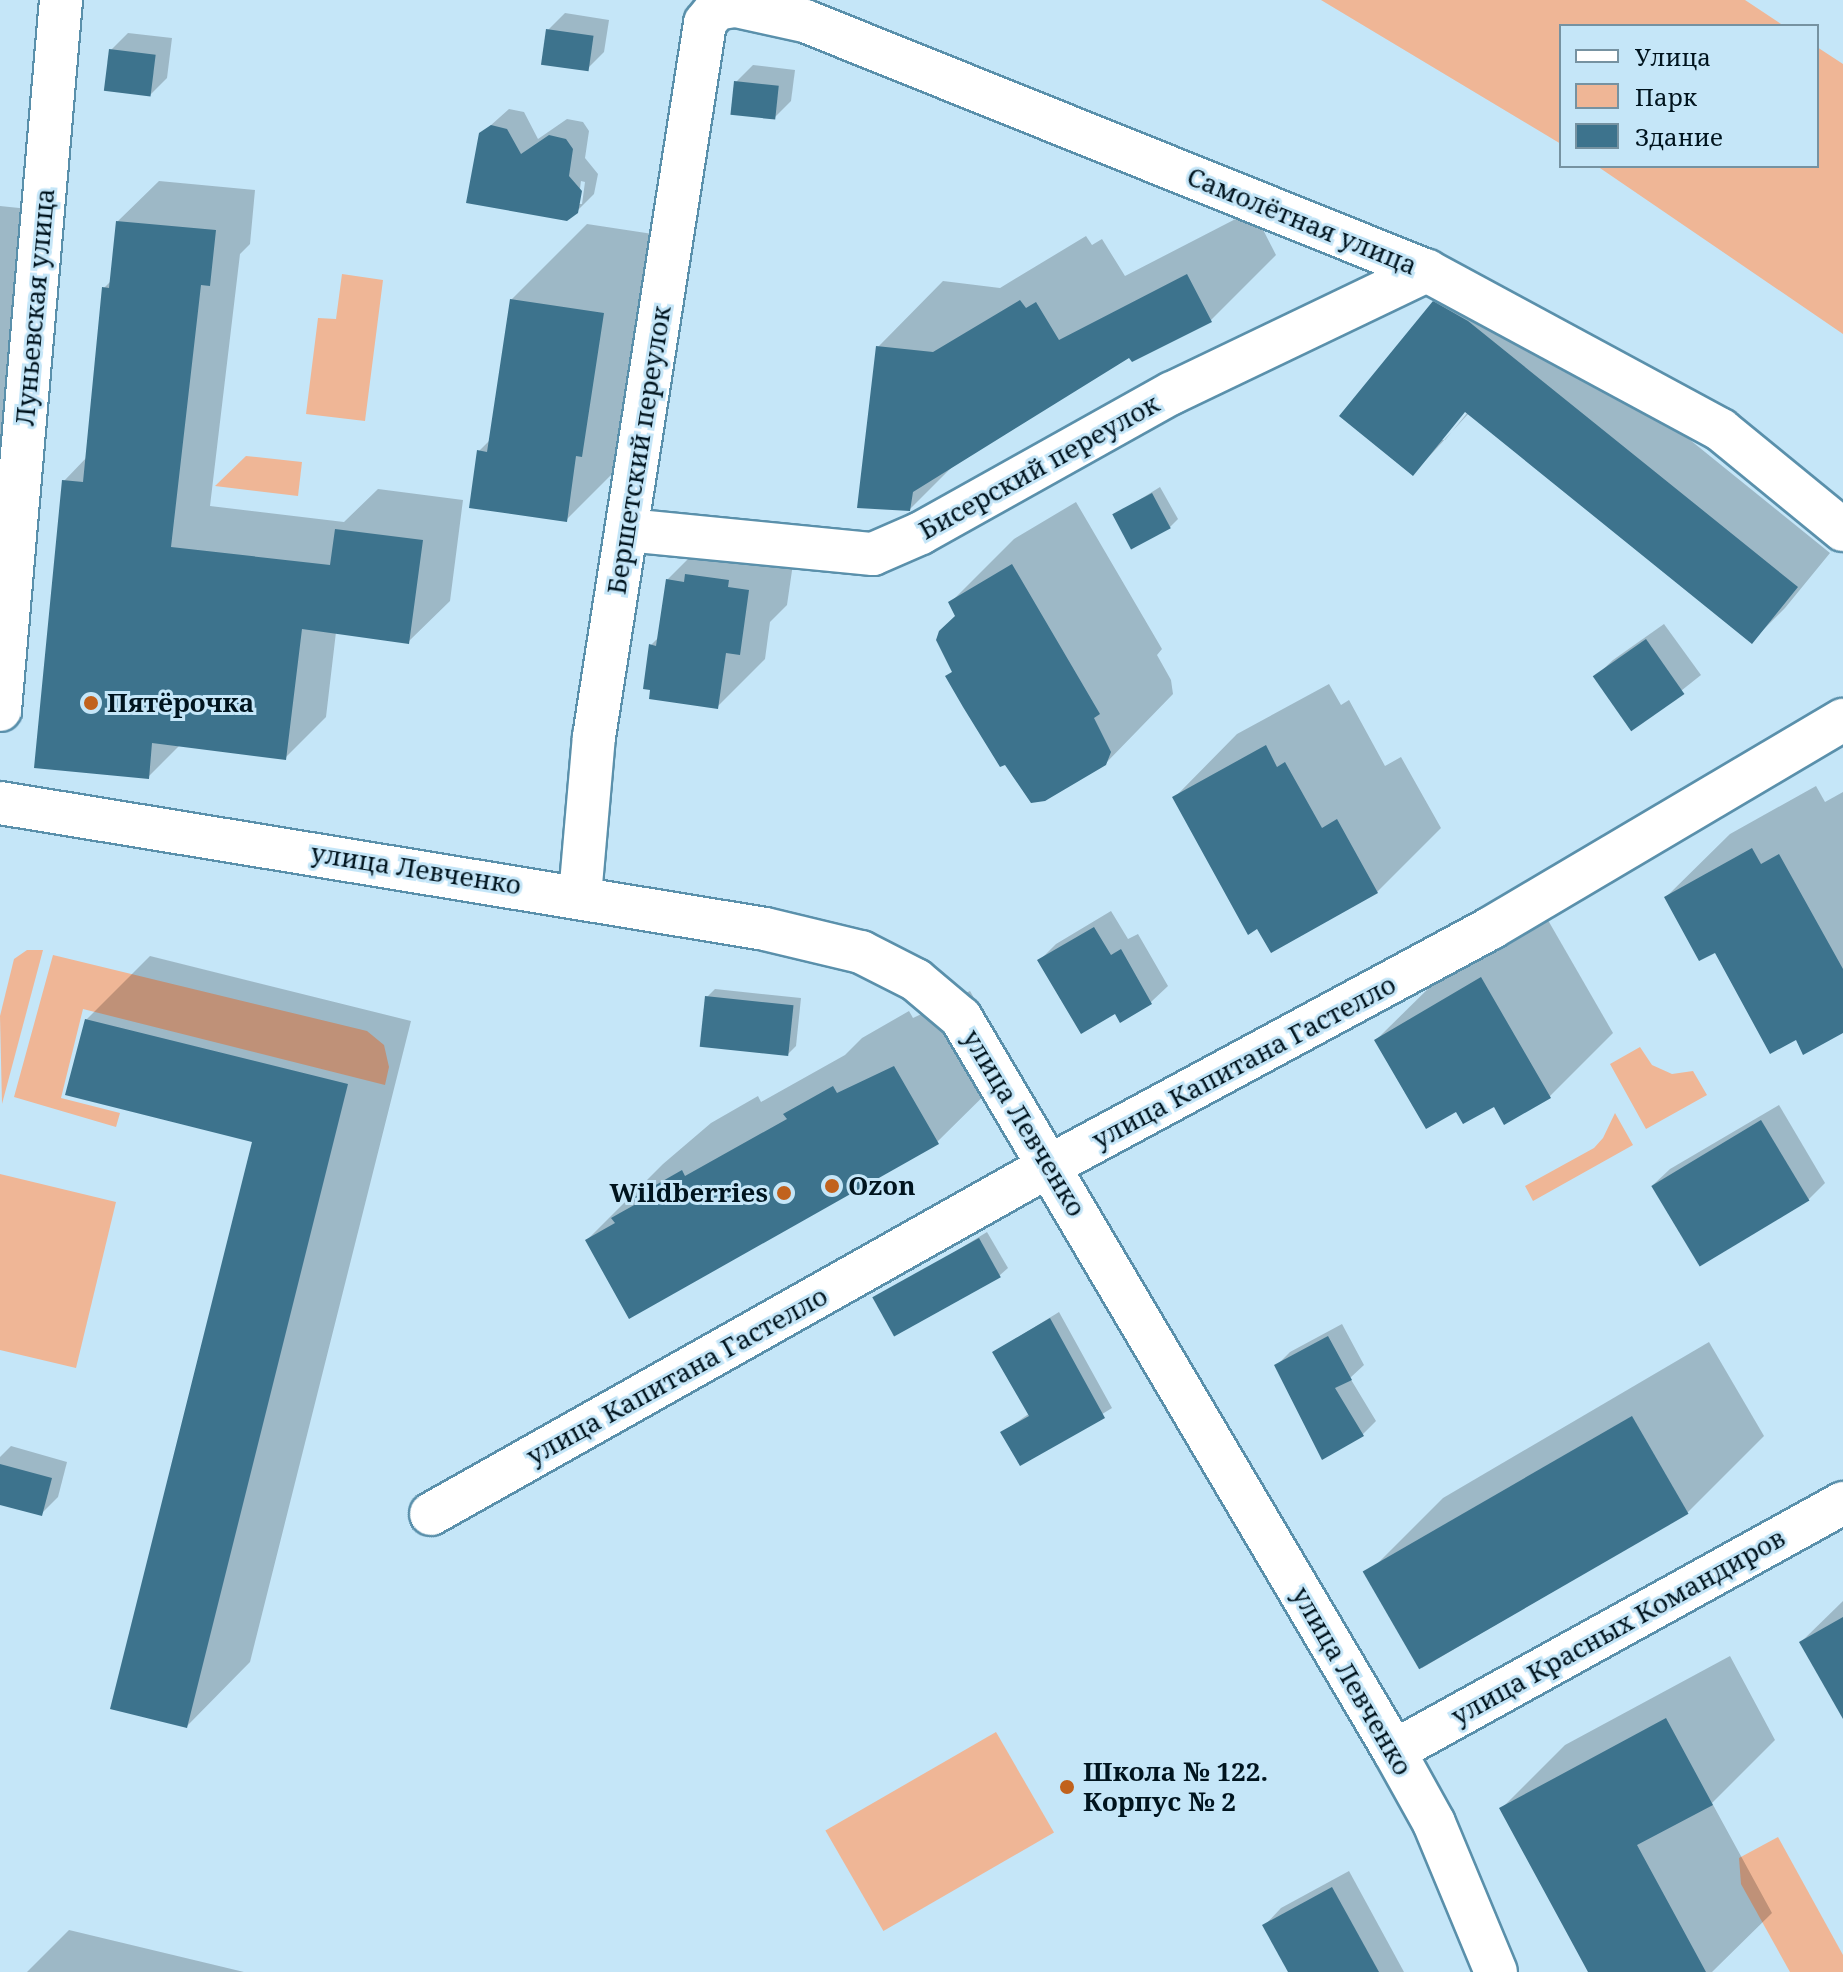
<!DOCTYPE html>
<meta charset="utf-8">
<style>
body{margin:0}
#map{position:relative;width:1843px;height:1972px;overflow:hidden;background:#c5e6f8;font-family:"Noto Serif",serif}
div>[style]{position:absolute}
.green>*{inset:0;background:#efb696;transform-origin:0 0}
.shadow>*{inset:0;background:#0003}
.building>*{inset:0;background:#3d738d;transform-origin:0 0}
.roads{filter:drop-shadow(2px 0 #5a90ab) drop-shadow(-2px 0 #5a90ab) drop-shadow(0 2px #5a90ab) drop-shadow(0 -2px #5a90ab)}
.street>*{height:42px;margin:-21px;padding:0 21px;transform-origin:21px;border-radius:21px;background:#fff}
.dots>*{width:22px;height:22px;translate:-50% -50%;box-sizing:border-box;border:4px solid #c5e6f8;border-radius:50%}
span{translate:-50% -50%;white-space:nowrap;text-align:center;line-height:1.15;-webkit-text-stroke:6px #c5e6f8;paint-order:stroke}
.street-label{font-size:26px;color:#00141e}
.poi-label{font-size:26px;color:#00141e;font-weight:700}
.left{translate:0 -50%;text-align:left}
.right{translate:-100% -50%;text-align:right}
.legend{position:absolute;left:1559px;top:24px;width:260px;height:144px;box-sizing:border-box;background:#c5e6f8;border:2px solid #7692a1;margin:0;padding:10px 14px;list-style:none;font-size:24px;color:#00141e}
.legend li{display:flex;align-items:center;gap:16px;height:40px}
.legend b{width:40px;border:2px solid #7692a1}
</style>
<div id="map">
<div class="green">
<i style="clip-path:polygon(1321px 0,1745px 0,1784px 26px,1561px 26px,1561px 144px)"></i>
<i style="clip-path:polygon(1817px 47px,1843px 64px,1843px 334px,1597px 166px,1817px 166px)"></i>
<i style="clip-path:polygon(342px 274px,383px 280px,365px 421px,306px 414px,318px 318px,336px 319px)"></i>
<i style="clip-path:polygon(246px 456px,302px 462px,298px 496px,215px 486px)"></i>
<i style="clip-path:polygon(27px 950px,43px 950px,2px 1104px,0 1016px,14px 959px)"></i>
<i style="clip-path:polygon(53px 955px,367px 1031px,384px 1045px,389px 1067px,385px 1085px,83px 1009px,61px 1098px,120px 1113px,116px 1127px,14px 1097px)"></i>
<i style="clip-path:polygon(1640px 1047px,1652px 1065px,1672px 1074px,1693px 1071px,1707px 1095px,1646px 1129px,1610px 1064px)"></i>
<i style="clip-path:polygon(1615px 1113px,1633px 1145px,1533px 1201px,1525px 1186px,1594px 1148px,1603px 1138px)"></i>
<i style="clip-path:polygon(0 1174px,116px 1202px,76px 1368px,0 1350px)"></i>
<i style="left:996px;top:1732px;width:116px;height:197px;rotate:60deg"></i>
<i style="clip-path:polygon(1778px 1837px,1843px 1955px,1843px 1972px,1790px 1972px,1741px 1884px,1739px 1858px)"></i>
</div>
<div class="shadow">
<i style="clip-path:polygon(565px 13px,609px 20px,604px 52px,587px 69px,548px 30px)"></i>
<i style="clip-path:polygon(128px 33px,172px 38px,167px 78px,150px 95px,111px 50px)"></i>
<i style="clip-path:polygon(753px 65px,795px 70px,791px 101px,774px 118px,736px 82px)"></i>
<i style="clip-path:polygon(evenodd,509px 109px,524px 112px,538px 139px,567px 119px,583px 122px,589px 131px,585px 158px,598px 174px,594px 194px,577px 211px,481px 134px,509px 109px,581px 181px,585px 182px,582px 204px,578px 204px,581px 181px)"></i>
<i style="clip-path:polygon(159px 181px,255px 190px,250px 244px,240px 254px,210px 506px,344px 522px,378px 489px,463px 500px,450px 601px,409px 641px,336px 632px,326px 717px,285px 758px,180px 745px,148px 777px,64px 481px,88px 456px,104px 288px,112px 280px,118px 221px)"></i>
<i style="clip-path:polygon(0 206px,58px 212px,0 588px)"></i>
<i style="clip-path:polygon(1253px 210px,1276px 255px,1211px 320px,1130px 355px,957px 462px,910px 509px,878px 347px,943px 281px,1000px 288px,1086px 236px,1092px 245px,1102px 239px,1125px 276px)"></i>
<i style="clip-path:polygon(587px 224px,679px 238px,642px 444px,566px 520px,479px 451px,491px 439px,511px 300px)"></i>
<i style="clip-path:polygon(evenodd,1468px 269px,1502px 288px,1830px 553px,1785px 608px,1752px 641px,1469px 413px,1413px 474px,1434px 303px,1468px 269px,1470px 403px,1473px 406px,1445px 440px,1440px 440px,1470px 403px)"></i>
<i style="clip-path:polygon(1160px 487px,1178px 519px,1170px 527px,1115px 515px)"></i>
<i style="clip-path:polygon(1076px 502px,1162px 649px,1157px 655px,1171px 680px,1173px 694px,1105px 764px,948px 676px,953px 671px,957px 616px,950px 603px,1014px 539px)"></i>
<i style="clip-path:polygon(715px 532px,796px 543px,787px 605px,770px 622px,765px 659px,717px 707px,651px 645px,659px 637px,667px 580px)"></i>
<i style="clip-path:polygon(1664px 624px,1701px 675px,1633px 729px,1596px 676px,1613px 660px)"></i>
<i style="clip-path:polygon(1329px 684px,1341px 705px,1349px 700px,1385px 766px,1401px 757px,1441px 828px,1377px 892px,1174px 798px,1237px 734px)"></i>
<i style="clip-path:polygon(1816px 786px,1825px 802px,1843px 792px,1843px 1030px,1796px 1037px,1666px 897px,1730px 834px)"></i>
<i style="clip-path:polygon(1111px 911px,1128px 939px,1138px 934px,1168px 986px,1151px 1002px,1121px 1020px,1116px 1011px,1040px 960px,1056px 944px)"></i>
<i style="clip-path:polygon(1545px 915px,1613px 1033px,1550px 1096px,1457px 1109px,1376px 1040px,1440px 977px)"></i>
<i style="clip-path:polygon(150px 956px,411px 1021px,250px 1662px,187px 1726px,254px 1140px,86px 1020px)"></i>
<i style="clip-path:polygon(715px 989px,801px 998px,796px 1046px,788px 1054px,707px 997px)"></i>
<i style="clip-path:polygon(970px 991px,1013px 1067px,937px 1142px,587px 1240px,663px 1164px,711px 1123px,758px 1096px,761px 1102px,845px 1055px,862px 1038px,909px 1011px,913px 1018px)"></i>
<i style="clip-path:polygon(1779px 1105px,1825px 1183px,1808px 1200px,1653px 1185px,1670px 1169px)"></i>
<i style="clip-path:polygon(987px 1232px,1008px 1268px,1000px 1275px,877px 1300px)"></i>
<i style="clip-path:polygon(1059px 1312px,1112px 1408px,1021px 1464px,1003px 1432px,1030px 1413px,994px 1352px)"></i>
<i style="clip-path:polygon(1342px 1324px,1364px 1365px,1350px 1378px,1376px 1421px,1362px 1435px,1277px 1365px,1290px 1352px)"></i>
<i style="clip-path:polygon(1709px 1342px,1764px 1436px,1688px 1512px,1422px 1668px,1367px 1574px,1443px 1498px)"></i>
<i style="clip-path:polygon(11px 1446px,67px 1462px,58px 1497px,41px 1514px,0 1503px,0 1457px)"></i>
<i style="clip-path:polygon(1843px 1601px,1843px 1715px,1801px 1642px)"></i>
<i style="clip-path:polygon(1730px 1656px,1775px 1740px,1712px 1803px,1772px 1913px,1712px 1972px,1591px 1972px,1502px 1808px,1565px 1745px)"></i>
<i style="clip-path:polygon(1349px 1871px,1404px 1972px,1290px 1972px,1265px 1925px,1281px 1908px)"></i>
<i style="clip-path:polygon(69px 1930px,244px 1972px,27px 1972px)"></i>
</div>
<div class="building">
<i style="left:546px;top:29px;width:48px;height:36px;rotate:8deg"></i>
<i style="left:109px;top:49px;width:47px;height:42px;rotate:7deg"></i>
<i style="left:734px;top:81px;width:45px;height:34px;rotate:6deg"></i>
<i style="clip-path:polygon(491px 125px,507px 129px,521px 154px,549px 135px,566px 139px,573px 149px,569px 176px,582px 191px,578px 213px,567px 221px,466px 203px,479px 133px)"></i>
<i style="clip-path:polygon(116px 221px,216px 230px,210px 286px,201px 285px,171px 547px,330px 565px,335px 529px,423px 540px,409px 644px,302px 629px,286px 760px,152px 743px,149px 779px,34px 768px,62px 480px,83px 482px,102px 287px,109px 288px)"></i>
<i style="clip-path:polygon(1187px 274px,1212px 322px,1132px 362px,1129px 358px,913px 492px,910px 511px,857px 508px,876px 346px,933px 352px,1020px 300px,1026px 308px,1036px 302px,1059px 340px)"></i>
<i style="clip-path:polygon(510px 299px,604px 313px,582px 457px,576px 456px,567px 522px,469px 508px,477px 450px,487px 452px)"></i>
<i style="clip-path:polygon(1433px 301px,1468px 321px,1798px 587px,1752px 644px,1465px 412px,1413px 476px,1339px 416px)"></i>
<i style="left:1152px;top:493px;width:40px;height:45px;rotate:62deg"></i>
<i style="clip-path:polygon(1012px 564px,1100px 714px,1094px 718px,1111px 752px,1106px 765px,1045px 801px,1031px 803px,1005px 765px,1000px 767px,963px 707px,945px 676px,952px 672px,936px 640px,939px 631px,955px 616px,948px 602px)"></i>
<i style="clip-path:polygon(685px 574px,729px 580px,728px 587px,749px 590px,740px 655px,726px 653px,718px 709px,649px 699px,650px 690px,643px 689px,649px 644px,656px 646px,666px 579px,684px 582px)"></i>
<i style="left:1646px;top:639px;width:67px;height:65px;rotate:55deg"></i>
<i style="clip-path:polygon(1266px 745px,1277px 767px,1285px 762px,1322px 828px,1337px 819px,1378px 893px,1271px 953px,1257px 929px,1248px 935px,1172px 797px)"></i>
<i style="clip-path:polygon(1752px 848px,1761px 864px,1779px 854px,1843px 969px,1843px 1033px,1803px 1055px,1796px 1040px,1770px 1054px,1715px 953px,1699px 961px,1664px 897px)"></i>
<i style="clip-path:polygon(1094px 927px,1111px 955px,1121px 949px,1152px 1004px,1120px 1023px,1115px 1014px,1081px 1034px,1037px 960px)"></i>
<i style="clip-path:polygon(1481px 977px,1551px 1098px,1504px 1125px,1494px 1107px,1463px 1124px,1456px 1112px,1426px 1129px,1374px 1040px)"></i>
<i style="left:705px;top:996px;width:89px;height:51px;rotate:6deg"></i>
<i style="clip-path:polygon(85px 1019px,348px 1084px,187px 1728px,110px 1709px,252px 1142px,65px 1095px)"></i>
<i style="clip-path:polygon(894px 1066px,939px 1144px,629px 1319px,585px 1240px,615px 1223px,611px 1218px,636px 1204px,633px 1198px,682px 1170px,685px 1176px,787px 1119px,783px 1114px,833px 1086px,837px 1093px)"></i>
<i style="left:1761px;top:1120px;width:94px;height:128px;rotate:59deg"></i>
<i style="left:979px;top:1238px;width:45px;height:122px;rotate:61deg"></i>
<i style="clip-path:polygon(1050px 1318px,1105px 1418px,1020px 1466px,1000px 1432px,1029px 1416px,992px 1352px)"></i>
<i style="clip-path:polygon(1328px 1336px,1352px 1380px,1335px 1388px,1364px 1436px,1322px 1460px,1274px 1365px)"></i>
<i style="left:1632px;top:1416px;width:113px;height:311px;rotate:60deg"></i>
<i style="clip-path:polygon(0 1464px,52px 1478px,42px 1516px,0 1505px)"></i>
<i style="clip-path:polygon(1843px 1617px,1843px 1719px,1799px 1642px)"></i>
<i style="clip-path:polygon(1666px 1718px,1713px 1805px,1637px 1845px,1706px 1972px,1588px 1972px,1499px 1808px)"></i>
<i style="clip-path:polygon(1332px 1887px,1379px 1972px,1288px 1972px,1262px 1925px)"></i>
</div>
<div class="roads">
<div class="street">
<i style="left:627px;top:530px;width:247px;rotate:5.6deg"></i>
<i style="left:873px;top:554px;width:52px;rotate:-23.6deg"></i>
<i style="left:921px;top:533px;width:287px;rotate:-29.2deg"></i>
<i style="left:1172px;top:393px;width:283px;rotate:-25.6deg"></i>
<i style="left:0;top:710px;width:713px;rotate:-85.09deg"></i>
<i style="left:0;top:803px;width:775px;rotate:9.35deg"></i>
<i style="left:765px;top:929px;width:99px;rotate:13.5deg"></i>
<i style="left:861px;top:952px;width:62px;rotate:27deg"></i>
<i style="left:916px;top:980px;width:59px;rotate:40.2deg"></i>
<i style="left:961px;top:1018px;width:851px;rotate:59.43deg"></i>
<i style="left:1394px;top:1751px;width:82px;rotate:60.9deg"></i>
<i style="left:1434px;top:1823px;width:161px;rotate:67.4deg"></i>
<i style="left:580px;top:896px;width:160px;rotate:-85deg"></i>
<i style="left:594px;top:737px;width:723px;rotate:-81.16deg"></i>
<i style="left:705px;top:23px;width:18px;rotate:-52deg"></i>
<i style="left:716px;top:9px;width:20px;rotate:-9deg"></i>
<i style="left:736px;top:6px;width:71px;rotate:12.3deg"></i>
<i style="left:805px;top:21px;width:670px;rotate:21.9deg"></i>
<i style="left:1427px;top:271px;width:334px;rotate:28.4deg"></i>
<i style="left:1721px;top:430px;width:158px;rotate:39.3deg"></i>
<i style="left:431px;top:1514px;width:711px;rotate:-29.38deg"></i>
<i style="left:1051px;top:1165px;width:500px;rotate:-28.3deg"></i>
<i style="left:1491px;top:928px;width:409px;rotate:-30.6deg"></i>
<i style="left:1394px;top:1751px;width:513px;rotate:-28.91deg"></i>
</div>
</div>
<div class="dots">
<i style="left:91px;top:703px;background:#c1621d"></i>
<i style="left:832px;top:1186px;background:#c1621d"></i>
<i style="left:784px;top:1193px;background:#c1621d"></i>
<i style="left:1067px;top:1787px;background:#c1621d"></i>
</div>
<div class="street-label">
<span style="left:1302px;top:221px;rotate:22deg">Самолётная улица</span>
<span style="left:35px;top:307px;rotate:-85deg">Луньевская улица</span>
<span style="left:639px;top:450px;rotate:-81deg">Бершетский переулок</span>
<span style="left:1039px;top:467px;rotate:-29deg">Бисерский переулок</span>
<span style="left:416px;top:869px;rotate:9deg">улица Левченко</span>
<span style="left:1244px;top:1062px;rotate:-28deg">улица Капитана Гастелло</span>
<span style="left:1024px;top:1123px;rotate:59deg">улица Левченко</span>
<span style="left:677px;top:1376px;rotate:-29deg">улица Капитана Гастелло</span>
<span style="left:1618px;top:1627px;rotate:-29deg">улица Красных Командиров</span>
<span style="left:1352px;top:1681px;rotate:60deg">улица Левченко</span>
</div>
<div class="poi-label">
<span class="left" style="left:107px;top:703px">Пятёрочка</span>
<span class="left" style="left:848px;top:1186px">Ozon</span>
<span class="right" style="left:768px;top:1193px">Wildberries</span>
<span class="left" style="left:1083px;top:1787px">Школа № 122.<br>Корпус № 2</span>
</div>
<ul class="legend">
<li><b style="height:10px;background:#fff"></b>Улица</li>
<li><b style="height:22px;background:#efb696"></b>Парк</li>
<li><b style="height:22px;background:#3d738d"></b>Здание</li>
</ul>
</div>
